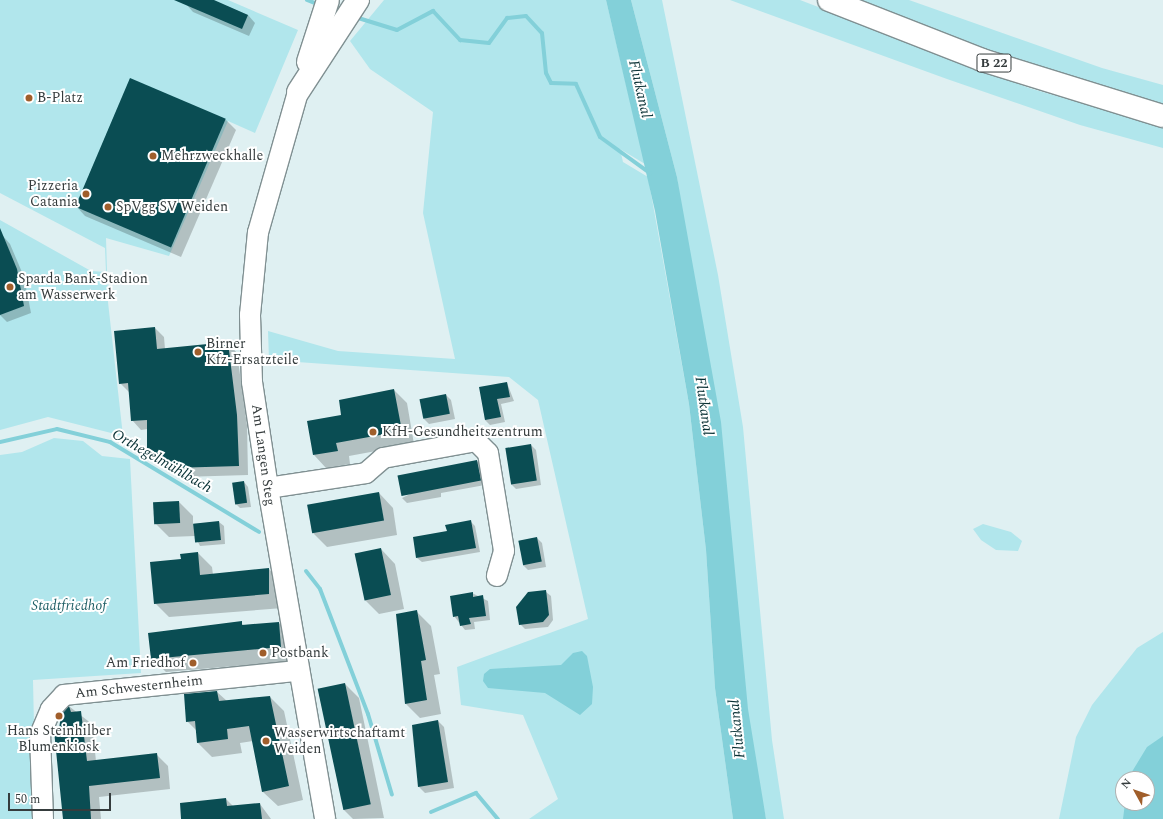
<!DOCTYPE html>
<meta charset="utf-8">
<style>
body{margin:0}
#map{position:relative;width:1163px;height:819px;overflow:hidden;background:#dff0f2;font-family:Spectral,serif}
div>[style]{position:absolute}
.green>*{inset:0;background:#b1e6ec}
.water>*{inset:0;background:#83d0d9}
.shadow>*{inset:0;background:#0003}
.stream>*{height:4px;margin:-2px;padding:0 2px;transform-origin:2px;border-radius:2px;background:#83d0d9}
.building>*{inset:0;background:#0a4d53;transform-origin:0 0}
.roads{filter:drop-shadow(1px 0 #809092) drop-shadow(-1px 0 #809092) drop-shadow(0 1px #809092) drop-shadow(0 -1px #809092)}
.minor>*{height:20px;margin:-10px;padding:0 10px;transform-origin:10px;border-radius:10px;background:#fff}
.major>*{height:22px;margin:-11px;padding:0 11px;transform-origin:11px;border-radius:11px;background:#fff}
.dots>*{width:11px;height:11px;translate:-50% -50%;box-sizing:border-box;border:2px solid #fff;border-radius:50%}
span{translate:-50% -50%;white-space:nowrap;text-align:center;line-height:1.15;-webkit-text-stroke:4px #fff;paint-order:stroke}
.shield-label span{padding:1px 3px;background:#fff;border:1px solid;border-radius:3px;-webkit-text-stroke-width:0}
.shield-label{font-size:13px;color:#353c3d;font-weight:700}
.poi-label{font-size:14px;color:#353c3d}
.left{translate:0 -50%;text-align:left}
.right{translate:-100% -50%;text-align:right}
.street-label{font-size:14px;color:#353c3d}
.park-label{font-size:14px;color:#1f5f66;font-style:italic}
.water-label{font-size:15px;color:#083034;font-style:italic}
.north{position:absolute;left:1115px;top:771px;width:40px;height:40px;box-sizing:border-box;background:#fff;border:1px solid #aeb1b1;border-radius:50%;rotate:310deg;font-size:11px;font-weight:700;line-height:16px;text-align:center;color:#353c3d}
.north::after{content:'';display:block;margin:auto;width:14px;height:18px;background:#a05e2b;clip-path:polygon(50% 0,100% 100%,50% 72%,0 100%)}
.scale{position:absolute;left:8px;top:793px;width:103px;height:18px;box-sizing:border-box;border:2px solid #353c3d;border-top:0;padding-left:5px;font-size:12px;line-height:14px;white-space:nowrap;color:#353c3d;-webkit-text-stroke:3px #fff;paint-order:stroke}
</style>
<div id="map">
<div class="green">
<i style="clip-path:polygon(0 0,228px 0,298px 30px,255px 133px,228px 121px,169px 256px,106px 238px,108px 302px,123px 436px,48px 417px,0 430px,0 220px,91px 271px,106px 272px,105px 248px,0 193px)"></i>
<i style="clip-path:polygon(384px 0,606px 0,645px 164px,620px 149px,623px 162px,648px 177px,689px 404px,706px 550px,715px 688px,733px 819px,529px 819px,558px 799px,523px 715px,461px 705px,457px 667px,588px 619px,538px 400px,509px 377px,269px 360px,268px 331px,338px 351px,455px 359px,423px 213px,433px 112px,370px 69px,350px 41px)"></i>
<i style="clip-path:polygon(631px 0,662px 0,718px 275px,743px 427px,772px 740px,784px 819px,766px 819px,755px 767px,677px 177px)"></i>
<i style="clip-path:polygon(730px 0,800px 0,1029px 88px,1163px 127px,1163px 148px,1080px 125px,947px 79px)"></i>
<i style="clip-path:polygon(856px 0,909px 0,1102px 68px,1163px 85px,1163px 105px,1011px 59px)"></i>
<i style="clip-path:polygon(54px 438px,83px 441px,102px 456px,130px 459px,141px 673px,33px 680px,36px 819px,0 819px,0 455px,22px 452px)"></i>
<i style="clip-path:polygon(983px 524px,1011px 532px,1022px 541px,1018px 551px,996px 550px,981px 540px,973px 529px)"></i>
<i style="clip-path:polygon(evenodd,1163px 632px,1163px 819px,1059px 819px,1076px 737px,1092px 705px,1137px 648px,1163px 632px,1123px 779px,1147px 779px,1147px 803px,1123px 803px,1123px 779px)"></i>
</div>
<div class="water">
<i style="clip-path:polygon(606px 0,631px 0,677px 177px,721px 422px,748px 709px,766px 819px,733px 819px,715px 688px,706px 550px,689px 404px,655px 211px)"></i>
<i style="clip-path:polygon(582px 651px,587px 656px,593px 687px,592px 704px,580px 715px,545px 693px,488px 688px,483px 681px,484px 674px,490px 669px,561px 665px,573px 653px)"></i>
<i style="clip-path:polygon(1163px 736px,1163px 819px,1123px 819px,1125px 803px,1147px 803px,1147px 779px,1129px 779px,1130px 775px,1147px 747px)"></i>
</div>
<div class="shadow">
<i style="clip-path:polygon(188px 0,212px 0,248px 15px,255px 23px,249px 36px,193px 12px,186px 4px)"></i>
<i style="clip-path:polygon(130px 79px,226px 120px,236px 130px,181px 257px,85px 216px,76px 206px)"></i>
<i style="clip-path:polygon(3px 236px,10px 244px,24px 277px,31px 313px,7px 322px,0 315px,0 237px)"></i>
<i style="clip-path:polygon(155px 328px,164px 337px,165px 349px,228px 343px,237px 353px,247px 425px,248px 475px,182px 477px,148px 454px,148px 429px,141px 430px,132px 420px,130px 393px,120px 383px)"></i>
<i style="clip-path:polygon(507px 383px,514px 401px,501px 404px,505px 422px,490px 425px,485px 420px,480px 388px)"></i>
<i style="clip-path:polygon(394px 390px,407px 403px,414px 444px,349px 456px,350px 464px,326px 468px,314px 455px)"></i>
<i style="clip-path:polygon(446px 395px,451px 400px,455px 419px,429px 424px,424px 419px)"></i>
<i style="clip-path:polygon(531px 445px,536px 450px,541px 485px,516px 489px,511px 484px)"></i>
<i style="clip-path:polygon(477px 461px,482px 466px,485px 485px,441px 493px,441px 497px,407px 503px,402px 498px)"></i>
<i style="clip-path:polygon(244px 482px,248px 487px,251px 507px,240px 508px,236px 504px)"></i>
<i style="clip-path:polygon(379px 493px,393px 508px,397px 535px,327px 547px,313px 533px)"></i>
<i style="clip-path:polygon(179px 502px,193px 516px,193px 524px,219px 522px,224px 526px,225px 544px,200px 546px,195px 536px,169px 537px,155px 523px,154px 503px)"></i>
<i style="clip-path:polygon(470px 521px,475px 526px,480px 552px,422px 562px,417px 558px,448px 532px)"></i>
<i style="clip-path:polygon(537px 538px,542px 543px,546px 567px,528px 570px,523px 565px)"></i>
<i style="clip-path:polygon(381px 549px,395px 564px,404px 609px,379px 614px,365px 600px)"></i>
<i style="clip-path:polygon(198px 553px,212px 567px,213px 575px,269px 569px,283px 583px,283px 608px,169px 617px,155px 603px,182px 560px)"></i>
<i style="clip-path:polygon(546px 592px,551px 596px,553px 620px,548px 627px,525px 629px,520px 624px)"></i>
<i style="clip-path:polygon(472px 593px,488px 601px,490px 620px,474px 622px,475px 629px,465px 630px,454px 616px)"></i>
<i style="clip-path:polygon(417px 612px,431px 626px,440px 674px,434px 675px,441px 714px,420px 718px,406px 704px)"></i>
<i style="clip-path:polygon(241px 623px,245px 626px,279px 623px,293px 637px,295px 661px,166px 672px,152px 658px)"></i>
<i style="clip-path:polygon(345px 684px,359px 698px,384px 818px,353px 819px,344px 810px)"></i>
<i style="clip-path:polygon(217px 692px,227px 701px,270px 697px,284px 711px,303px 800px,278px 806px,263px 792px,253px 741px,240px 743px,242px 753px,212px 757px,198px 743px,197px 731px,187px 721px)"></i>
<i style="clip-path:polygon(70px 707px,92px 724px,96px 761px,157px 755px,168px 766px,170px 789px,99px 797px,101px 819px,63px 819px,60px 729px,62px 716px)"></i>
<i style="clip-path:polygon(438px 721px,444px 727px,454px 788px,425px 793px,419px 787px)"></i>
<i style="clip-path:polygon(226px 799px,233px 806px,260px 804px,271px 819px,182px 819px)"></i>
</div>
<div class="stream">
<i style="left:307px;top:0;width:14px;rotate:21deg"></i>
<i style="left:355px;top:17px;width:44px;rotate:17.2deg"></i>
<i style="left:397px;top:30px;width:41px;rotate:-27.8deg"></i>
<i style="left:433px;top:11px;width:40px;rotate:47deg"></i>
<i style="left:460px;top:40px;width:29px;rotate:6deg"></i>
<i style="left:489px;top:43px;width:31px;rotate:-54deg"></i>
<i style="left:507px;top:18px;width:19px;rotate:-6deg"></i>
<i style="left:526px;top:16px;width:23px;rotate:47deg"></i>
<i style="left:542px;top:33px;width:40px;rotate:84.3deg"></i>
<i style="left:546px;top:73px;width:11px;rotate:63deg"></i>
<i style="left:551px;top:83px;width:25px;rotate:2deg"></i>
<i style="left:576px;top:84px;width:58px;rotate:65.6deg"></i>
<i style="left:600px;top:137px;width:62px;rotate:35.8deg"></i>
<i style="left:0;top:442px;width:58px;rotate:-12.8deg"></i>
<i style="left:57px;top:429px;width:55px;rotate:13.8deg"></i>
<i style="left:110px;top:442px;width:174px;rotate:31.1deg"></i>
<i style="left:306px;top:571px;width:23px;rotate:52deg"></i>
<i style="left:320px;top:589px;width:134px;rotate:69deg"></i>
<i style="left:368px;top:714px;width:84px;rotate:73.5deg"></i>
<i style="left:431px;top:812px;width:49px;rotate:-22.9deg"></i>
<i style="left:476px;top:793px;width:34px;rotate:50deg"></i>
</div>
<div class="building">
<i style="clip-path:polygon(174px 0,214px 0,248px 15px,242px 29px)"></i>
<i style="left:130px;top:78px;width:104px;height:140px;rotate:23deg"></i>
<i style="clip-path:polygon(0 228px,17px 269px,24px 306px,0 315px)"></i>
<i style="clip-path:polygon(155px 327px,157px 349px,228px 342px,237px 415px,239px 466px,172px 468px,147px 454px,147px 420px,131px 421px,128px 383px,119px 384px,114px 331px)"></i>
<i style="clip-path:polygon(507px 382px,510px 397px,497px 399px,501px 417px,485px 420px,479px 387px)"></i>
<i style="clip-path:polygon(394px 389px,402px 431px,336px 443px,338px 451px,313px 455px,307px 421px,341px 415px,339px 400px)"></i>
<i style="left:446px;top:394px;width:20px;height:27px;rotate:79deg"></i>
<i style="left:531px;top:444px;width:37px;height:26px;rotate:81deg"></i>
<i style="left:477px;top:460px;width:21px;height:81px;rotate:79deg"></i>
<i style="left:244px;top:481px;width:22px;height:12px;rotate:82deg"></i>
<i style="left:379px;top:492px;width:29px;height:73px;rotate:80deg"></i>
<i style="left:179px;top:501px;width:22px;height:26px;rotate:87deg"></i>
<i style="clip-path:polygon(471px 520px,476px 548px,416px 558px,413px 537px,447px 531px,445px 525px)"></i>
<i style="left:219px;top:521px;width:19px;height:26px;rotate:84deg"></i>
<i style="left:537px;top:537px;width:25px;height:19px;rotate:79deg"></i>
<i style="left:381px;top:548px;width:48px;height:27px;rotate:78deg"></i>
<i style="clip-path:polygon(198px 552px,200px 575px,269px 568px,269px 594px,154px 604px,150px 562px,181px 559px,180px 554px)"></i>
<i style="clip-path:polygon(546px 590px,549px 615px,543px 622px,519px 625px,516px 607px,528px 592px)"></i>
<i style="clip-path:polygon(473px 592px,473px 597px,483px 595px,486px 616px,469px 618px,471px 624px,460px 626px,458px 616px,453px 617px,450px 596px)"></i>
<i style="clip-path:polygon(417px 610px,426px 660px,421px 661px,427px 700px,405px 704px,396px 614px)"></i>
<i style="clip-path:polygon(242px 621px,242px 625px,279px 622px,281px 647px,151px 659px,148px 633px)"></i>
<i style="left:345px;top:683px;width:124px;height:28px;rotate:78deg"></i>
<i style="clip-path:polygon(217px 691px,219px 701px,270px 696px,289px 786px,262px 792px,249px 726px,227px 729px,228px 739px,197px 743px,195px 721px,186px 722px,184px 694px)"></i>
<i style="clip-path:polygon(69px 706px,71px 712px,81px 711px,87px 761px,157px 753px,160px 778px,89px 786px,91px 819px,63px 819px,54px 731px,59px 729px,61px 715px)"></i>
<i style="clip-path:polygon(438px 720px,448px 782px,418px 787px,412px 725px)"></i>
<i style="clip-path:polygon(226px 798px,227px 806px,260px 803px,262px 819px,181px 819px,180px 803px)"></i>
</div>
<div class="roads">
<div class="minor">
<i style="left:298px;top:92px;width:146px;rotate:105.9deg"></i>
<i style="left:258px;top:232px;width:83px;rotate:95.5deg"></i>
<i style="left:250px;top:315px;width:67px;rotate:88.3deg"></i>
<i style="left:252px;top:382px;width:107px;rotate:81.4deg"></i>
<i style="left:268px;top:488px;width:336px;rotate:80.2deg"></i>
<i style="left:268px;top:488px;width:99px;rotate:-8.7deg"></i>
<i style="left:366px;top:473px;width:23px;rotate:-41deg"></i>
<i style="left:383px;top:458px;width:95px;rotate:-10.4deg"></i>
<i style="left:476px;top:441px;width:17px;rotate:45deg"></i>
<i style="left:488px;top:453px;width:99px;rotate:80.7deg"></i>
<i style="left:504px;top:551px;width:26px;rotate:106deg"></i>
<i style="left:43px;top:819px;width:84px;rotate:-92deg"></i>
<i style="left:40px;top:735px;width:28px;rotate:-67deg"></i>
<i style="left:51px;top:709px;width:19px;rotate:-47deg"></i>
<i style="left:64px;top:695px;width:234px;rotate:-5.9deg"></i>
</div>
<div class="major">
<i style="left:829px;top:0;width:164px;rotate:21.4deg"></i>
<i style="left:982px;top:60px;width:189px;rotate:17.2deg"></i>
<i style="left:308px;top:62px;width:65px;rotate:-72.1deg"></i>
<i style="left:298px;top:92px;width:110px;rotate:-56.9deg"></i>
</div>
</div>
<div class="dots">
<i style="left:29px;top:98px;background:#a05e2b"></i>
<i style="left:153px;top:156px;background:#a05e2b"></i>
<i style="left:86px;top:194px;background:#a05e2b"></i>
<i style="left:108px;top:207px;background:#a05e2b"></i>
<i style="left:10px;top:287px;background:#a05e2b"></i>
<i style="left:198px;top:352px;background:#a05e2b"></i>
<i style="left:373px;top:432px;background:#a05e2b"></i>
<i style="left:263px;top:653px;background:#a05e2b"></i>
<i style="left:193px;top:663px;background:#a05e2b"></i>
<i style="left:59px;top:716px;background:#a05e2b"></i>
<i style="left:266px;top:741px;background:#a05e2b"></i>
</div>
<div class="shield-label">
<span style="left:994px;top:63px">B 22</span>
</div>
<div class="poi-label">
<span class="left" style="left:37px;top:98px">B-Platz</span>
<span class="left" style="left:161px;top:156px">Mehrzweckhalle</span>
<span class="right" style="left:78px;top:194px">Pizzeria<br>Catania</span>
<span class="left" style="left:116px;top:207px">SpVgg SV Weiden</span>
<span class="left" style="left:18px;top:287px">Sparda Bank-Stadion<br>am Wasserwerk</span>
<span class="left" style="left:206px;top:352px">Birner<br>Kfz-Ersatzteile</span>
<span class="left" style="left:382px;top:432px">KfH-Gesundheitszentrum</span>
<span class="left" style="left:271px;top:653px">Postbank</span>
<span class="right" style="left:185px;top:663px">Am Friedhof</span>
<span style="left:59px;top:739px">Hans Steinhilber<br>Blumenkiosk</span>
<span class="left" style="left:274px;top:741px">Wasserwirtschaftamt<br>Weiden</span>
</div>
<div class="street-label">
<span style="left:263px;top:455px;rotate:82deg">Am Langen Steg</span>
<span style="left:139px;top:687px;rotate:-6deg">Am Schwesternheim</span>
</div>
<div class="park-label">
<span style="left:69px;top:606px">Stadtfriedhof</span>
</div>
<div class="water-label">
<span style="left:640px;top:89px;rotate:77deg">Flutkanal</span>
<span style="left:704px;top:406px;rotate:82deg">Flutkanal</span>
<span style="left:162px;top:461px;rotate:30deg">Orthegelmühlbach</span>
<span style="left:737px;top:729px;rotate:-96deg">Flutkanal</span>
</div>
<div class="north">N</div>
<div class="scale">50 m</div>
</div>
